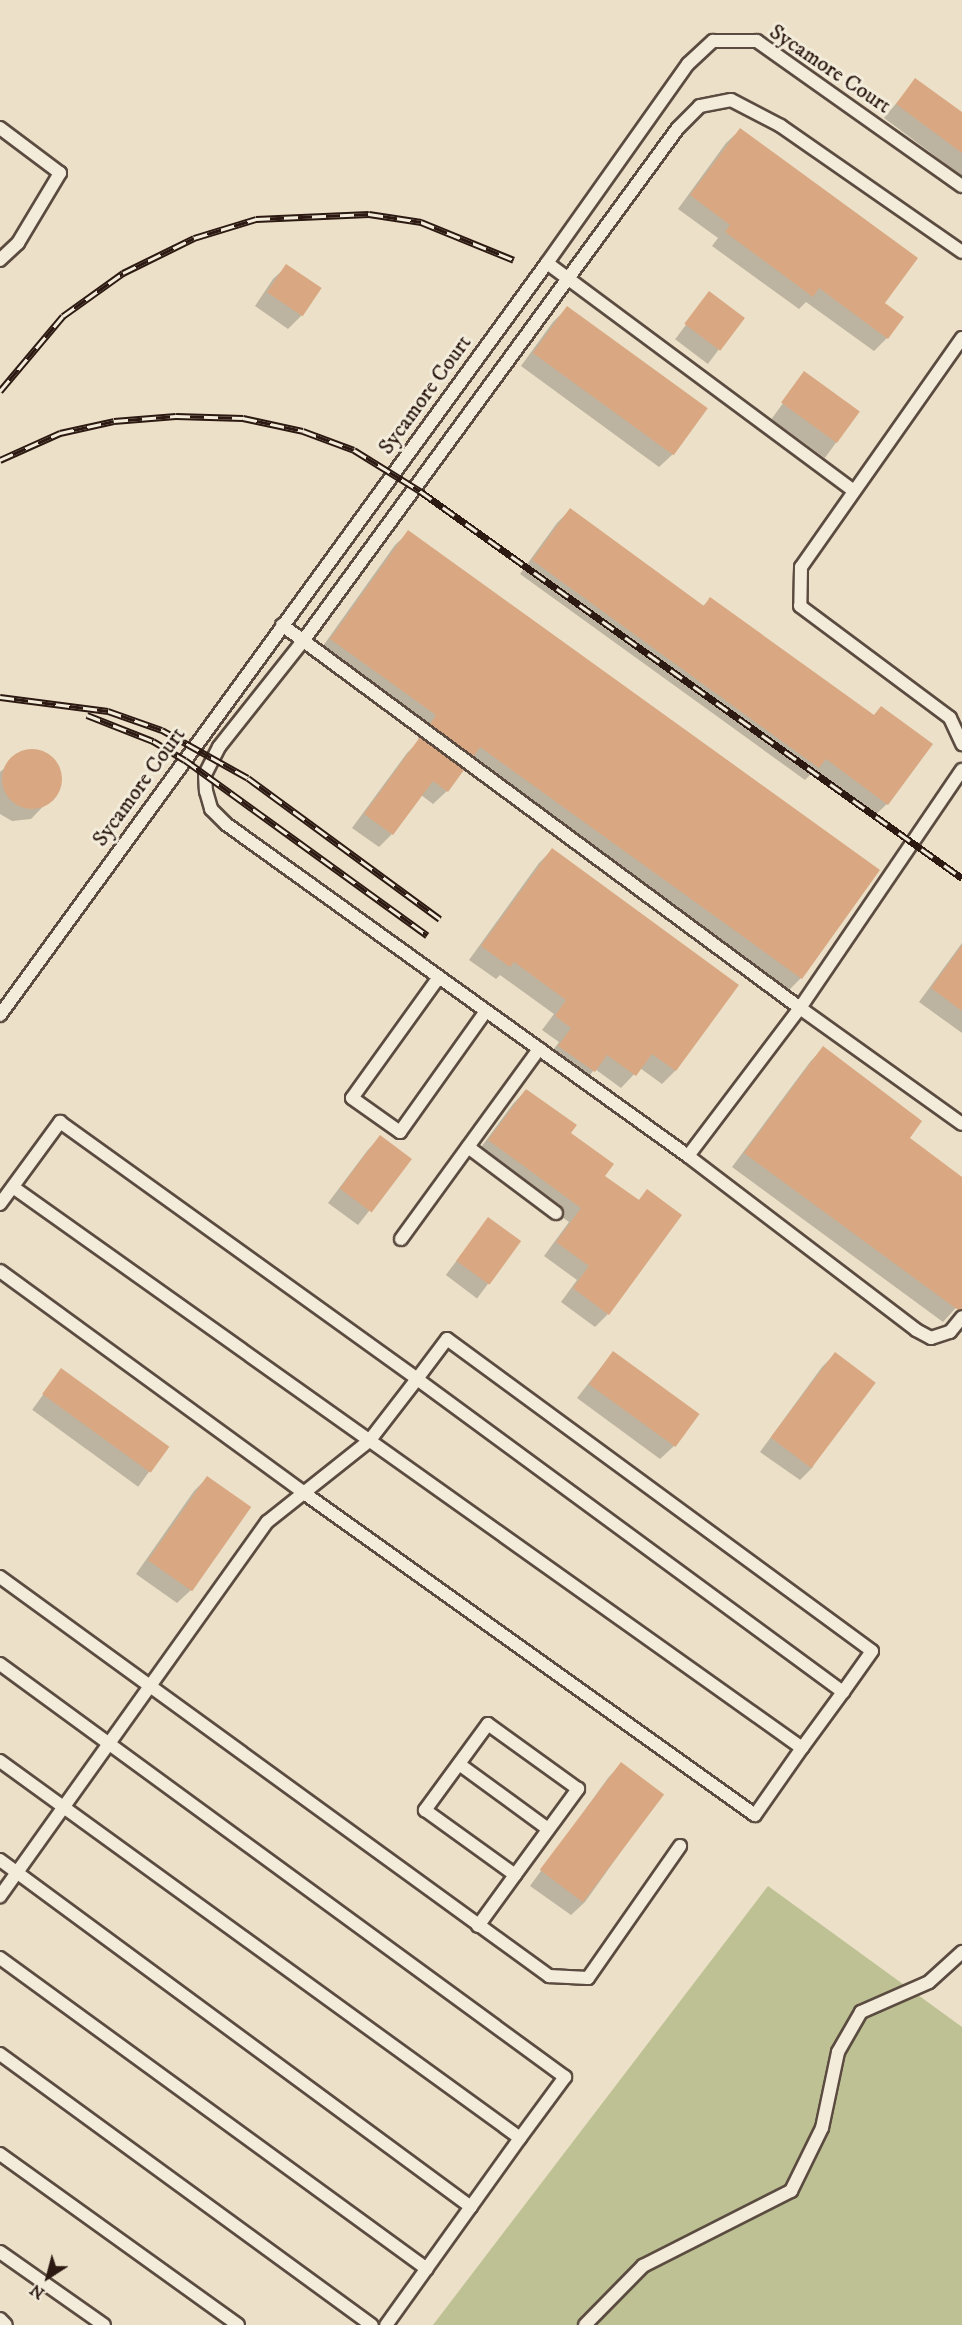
<!DOCTYPE html>
<style>
body{margin:0}
#map{position:relative;width:962px;height:2325px;overflow:hidden;background:#ece1c8;font-family:"IM FELL DW Pica",serif}
div>[style]{position:absolute}
.green>*{inset:0;background:#bdc193}
.shadow>*{inset:0;background:#0003;transform-origin:0 0}
.building>*{inset:0;background:#d9a882;transform-origin:0 0}
.round{border-radius:50%}
.roads{filter:drop-shadow(2px 0 #5b4b40) drop-shadow(-2px 0 #5b4b40) drop-shadow(0 2px #5b4b40) drop-shadow(0 -2px #5b4b40)}
.lane>*{height:12px;margin:-6px;padding:0 6px;transform-origin:6px;border-radius:6px;background:#f3ecdb}
.rail>*{height:7px;margin-top:-3.5px;transform-origin:0;background:repeating-linear-gradient(90deg,#f3ecdb 0 14px,#2b1912 0 28px);box-sizing:border-box;border-block:2px solid #2b1912}
span{translate:-50% -50%;white-space:nowrap;text-align:center;line-height:1.15;-webkit-text-stroke:6px #f3ecdb;paint-order:stroke}
.street-label{font-size:22px;color:#2b1912}
.north{position:absolute;left:18px;top:2247px;width:60px;height:60px;-webkit-text-stroke:4px #f3ecdb;paint-order:stroke;rotate:216deg;font-size:16px;font-weight:700;line-height:24px;text-align:center;color:#2b1912}
.north::after{content:'';display:block;margin:auto;width:21px;height:27px;background:#2b1912;clip-path:polygon(50% 0,100% 100%,50% 72%,0 100%)}
</style>
<div id="map">
<div class="green">
<i style="clip-path:polygon(768px 1886px,962px 2027px,962px 2325px,433px 2325px)"></i>
</div>
<div class="shadow">
<i style="clip-path:polygon(916px 80px,962px 114px,962px 176px,884px 118px)"></i>
<i style="clip-path:polygon(740px 130px,883px 304px,887px 338px,874px 351px,806px 302px,799px 309px,712px 246px,718px 238px,678px 209px,726px 143px)"></i>
<i style="clip-path:polygon(287px 266px,320px 289px,302px 315px,288px 329px,255px 306px,273px 279px)"></i>
<i style="left:710px;top:293px;width:41px;height:58px;rotate:37deg"></i>
<i style="clip-path:polygon(567px 308px,673px 454px,659px 467px,521px 366px,553px 322px)"></i>
<i style="left:805px;top:373px;width:66px;height:57px;rotate:36deg"></i>
<i style="clip-path:polygon(570px 510px,702px 607px,710px 599px,873px 716px,881px 708px,931px 745px,887px 804px,873px 817px,813px 772px,805px 780px,520px 574px,557px 523px)"></i>
<i style="clip-path:polygon(409px 532px,801px 978px,788px 991px,467px 760px,447px 791px,433px 804px,421px 795px,392px 834px,379px 847px,352px 828px,407px 753px,420px 740px,418px 738px,424px 729px,318px 653px,395px 545px)"></i>
<i style="clip-path:polygon(23px 752px,41px 752px,56px 763px,61px 782px,58px 791px,31px 819px,12px 821px,0 814px,0 772px)"></i>
<i style="clip-path:polygon(552px 850px,737px 985px,675px 1071px,662px 1084px,640px 1068px,621px 1088px,595px 1069px,581px 1085px,546px 1060px,559px 1042px,542px 1030px,554px 1014px,500px 975px,496px 979px,469px 960px,539px 863px)"></i>
<i style="clip-path:polygon(962px 943px,962px 1033px,919px 1002px)"></i>
<i style="clip-path:polygon(823px 1048px,908px 1138px,962px 1178px,962px 1301px,943px 1322px,732px 1167px,810px 1062px)"></i>
<i style="clip-path:polygon(526px 1090px,603px 1176px,638px 1201px,647px 1191px,608px 1314px,595px 1327px,561px 1302px,577px 1280px,544px 1256px,569px 1222px,476px 1154px,513px 1104px)"></i>
<i style="clip-path:polygon(380px 1137px,410px 1159px,358px 1225px,328px 1203px,367px 1151px)"></i>
<i style="left:488px;top:1219px;width:39px;height:70px;rotate:37deg"></i>
<i style="clip-path:polygon(613px 1352px,674px 1446px,660px 1459px,577px 1398px)"></i>
<i style="clip-path:polygon(835px 1354px,813px 1467px,800px 1480px,760px 1452px,822px 1367px)"></i>
<i style="left:61px;top:1370px;width:131px;height:49px;rotate:36deg"></i>
<i style="clip-path:polygon(207px 1478px,191px 1590px,177px 1603px,136px 1574px,194px 1491px)"></i>
<i style="clip-path:polygon(621px 1764px,662px 1794px,585px 1902px,571px 1915px,530px 1886px,608px 1778px)"></i>
</div>
<div class="building">
<i style="clip-path:polygon(915px 78px,962px 112px,962px 153px,896px 104px)"></i>
<i style="clip-path:polygon(740px 128px,918px 258px,885px 303px,904px 317px,888px 339px,819px 288px,813px 297px,725px 232px,730px 225px,690px 195px)"></i>
<i style="left:286px;top:264px;width:43px;height:34px;rotate:34deg"></i>
<i style="left:709px;top:291px;width:45px;height:41px;rotate:37deg"></i>
<i style="left:567px;top:306px;width:174px;height:58px;rotate:36deg"></i>
<i style="left:804px;top:371px;width:69px;height:39px;rotate:36deg"></i>
<i style="clip-path:polygon(570px 508px,704px 606px,710px 597px,874px 715px,881px 706px,933px 744px,888px 805px,826px 759px,819px 768px,532px 560px)"></i>
<i style="clip-path:polygon(408px 530px,880px 870px,802px 979px,480px 747px,474px 756px,430px 724px,436px 715px,330px 639px)"></i>
<i style="clip-path:polygon(420px 737px,464px 770px,448px 792px,433px 781px,393px 835px,364px 814px)"></i>
<i class="round" style="left:2px;top:749px;width:60px;height:60px"></i>
<i style="clip-path:polygon(552px 848px,739px 985px,676px 1071px,652px 1054px,636px 1076px,607px 1055px,595px 1072px,558px 1046px,571px 1028px,555px 1016px,566px 1000px,514px 962px,510px 967px,481px 946px)"></i>
<i style="clip-path:polygon(962px 945px,962px 1011px,931px 988px)"></i>
<i style="clip-path:polygon(823px 1046px,922px 1121px,910px 1138px,962px 1177px,962px 1309px,958px 1310px,744px 1153px)"></i>
<i style="clip-path:polygon(526px 1089px,577px 1125px,571px 1133px,614px 1164px,605px 1176px,639px 1200px,647px 1189px,682px 1215px,609px 1315px,573px 1288px,589px 1266px,556px 1242px,581px 1208px,488px 1140px)"></i>
<i style="left:380px;top:1135px;width:40px;height:67px;rotate:37deg"></i>
<i style="left:488px;top:1217px;width:41px;height:54px;rotate:36deg"></i>
<i style="left:613px;top:1351px;width:107px;height:41px;rotate:36deg"></i>
<i style="left:835px;top:1352px;width:51px;height:107px;rotate:37deg"></i>
<i style="left:61px;top:1368px;width:134px;height:32px;rotate:36deg"></i>
<i style="left:207px;top:1476px;width:54px;height:103px;rotate:35deg"></i>
<i style="left:621px;top:1762px;width:54px;height:135px;rotate:37deg"></i>
</div>
<div class="roads">
<div class="lane">
<i style="left:0;top:128px;width:75px;rotate:36.9deg"></i>
<i style="left:60px;top:173px;width:82px;rotate:121deg"></i>
<i style="left:18px;top:243px;width:25px;rotate:137deg"></i>
<i style="left:962px;top:252px;width:221px;rotate:-145.2deg"></i>
<i style="left:781px;top:126px;width:56px;rotate:-152.5deg"></i>
<i style="left:731px;top:100px;width:32px;rotate:169deg"></i>
<i style="left:700px;top:106px;width:31px;rotate:135deg"></i>
<i style="left:678px;top:128px;width:635px;rotate:126.17deg"></i>
<i style="left:303px;top:641px;width:135px;rotate:128.4deg"></i>
<i style="left:219px;top:747px;width:30px;rotate:117deg"></i>
<i style="left:205px;top:774px;width:17px;rotate:87deg"></i>
<i style="left:206px;top:791px;width:19px;rotate:74deg"></i>
<i style="left:211px;top:809px;width:21px;rotate:45deg"></i>
<i style="left:226px;top:824px;width:569px;rotate:35.7deg"></i>
<i style="left:688px;top:1156px;width:287px;rotate:37.3deg"></i>
<i style="left:916px;top:1330px;width:17px;rotate:28deg"></i>
<i style="left:931px;top:1338px;width:20px;rotate:-18deg"></i>
<i style="left:950px;top:1332px;width:19px;rotate:-51deg"></i>
<i style="left:547px;top:263px;width:381px;rotate:36.6deg"></i>
<i style="left:962px;top:338px;width:280px;rotate:125.1deg"></i>
<i style="left:801px;top:567px;width:39px;rotate:91deg"></i>
<i style="left:800px;top:606px;width:187px;rotate:36.7deg"></i>
<i style="left:950px;top:718px;width:29px;rotate:65deg"></i>
<i style="left:282px;top:625px;width:644px;rotate:36.48deg"></i>
<i style="left:800px;top:1008px;width:199px;rotate:35.6deg"></i>
<i style="left:439px;top:977px;width:149px;rotate:125.7deg"></i>
<i style="left:352px;top:1098px;width:59px;rotate:35.3deg"></i>
<i style="left:400px;top:1132px;width:148px;rotate:-54.6deg"></i>
<i style="left:0;top:1015px;width:930px;rotate:-53.97deg"></i>
<i style="left:547px;top:263px;width:244px;rotate:-54.7deg"></i>
<i style="left:688px;top:64px;width:34px;rotate:-43deg"></i>
<i style="left:713px;top:41px;width:44px"></i>
<i style="left:757px;top:41px;width:251px;rotate:35.3deg"></i>
<i style="left:468px;top:1147px;width:110px;rotate:36.9deg"></i>
<i style="left:688px;top:1156px;width:186px;rotate:-52.9deg"></i>
<i style="left:800px;top:1008px;width:288px;rotate:-55.8deg"></i>
<i style="left:0;top:1204px;width:102px;rotate:-53.8deg"></i>
<i style="left:60px;top:1122px;width:440px;rotate:35.7deg"></i>
<i style="left:417px;top:1379px;width:78px;rotate:127.7deg"></i>
<i style="left:369px;top:1441px;width:130px;rotate:141.5deg"></i>
<i style="left:267px;top:1522px;width:460px;rotate:125.5deg"></i>
<i style="left:401px;top:1239px;width:235px;rotate:-54deg"></i>
<i style="left:0;top:1271px;width:376px;rotate:36.1deg"></i>
<i style="left:304px;top:1493px;width:554px;rotate:35.53deg"></i>
<i style="left:755px;top:1815px;width:82px;rotate:-55deg"></i>
<i style="left:802px;top:1748px;width:968px;rotate:-144.59deg"></i>
<i style="left:0;top:1577px;width:679px;rotate:36.01deg"></i>
<i style="left:549px;top:1976px;width:39px;rotate:3deg"></i>
<i style="left:588px;top:1978px;width:161px;rotate:-55.1deg"></i>
<i style="left:0;top:1664px;width:700px;rotate:36.17deg"></i>
<i style="left:565px;top:2077px;width:76px;rotate:126.4deg"></i>
<i style="left:802px;top:1748px;width:69px;rotate:-53.8deg"></i>
<i style="left:843px;top:1692px;width:50px;rotate:-54.7deg"></i>
<i style="left:872px;top:1651px;width:527px;rotate:-143.72deg"></i>
<i style="left:447px;top:1339px;width:50px;rotate:126.9deg"></i>
<i style="left:417px;top:1379px;width:529px;rotate:36.31deg"></i>
<i style="left:0;top:1761px;width:642px;rotate:35.94deg"></i>
<i style="left:520px;top:2138px;width:230px;rotate:125.6deg"></i>
<i style="left:459px;top:1764px;width:110px;rotate:36.1deg"></i>
<i style="left:0;top:1860px;width:585px;rotate:36.38deg"></i>
<i style="left:478px;top:1926px;width:63px;rotate:-54deg"></i>
<i style="left:515px;top:1875px;width:107px;rotate:-53.8deg"></i>
<i style="left:578px;top:1789px;width:111px;rotate:-144.2deg"></i>
<i style="left:488px;top:1724px;width:107px;rotate:126.2deg"></i>
<i style="left:425px;top:1810px;width:111px;rotate:35.8deg"></i>
<i style="left:0;top:1958px;width:528px;rotate:36.07deg"></i>
<i style="left:0;top:2054px;width:460px;rotate:36.1deg"></i>
<i style="left:0;top:2154px;width:293px;rotate:35.7deg"></i>
<i style="left:0;top:2252px;width:127px;rotate:35.1deg"></i>
<i style="left:0;top:2319px;width:8px;rotate:45deg"></i>
<i style="left:585px;top:2325px;width:83px;rotate:-45.5deg"></i>
<i style="left:643px;top:2266px;width:166px;rotate:-26.9deg"></i>
<i style="left:791px;top:2191px;width:70px;rotate:-63.8deg"></i>
<i style="left:822px;top:2128px;width:78px;rotate:-78.1deg"></i>
<i style="left:838px;top:2052px;width:46px;rotate:-60.1deg"></i>
<i style="left:861px;top:2012px;width:74px;rotate:-23.8deg"></i>
<i style="left:929px;top:1982px;width:45px;rotate:-42.3deg"></i>
</div>
</div>
<div class="rail">
<i style="left:0;top:391px;width:98px;rotate:-50deg"></i>
<i style="left:63px;top:316px;width:74px;rotate:-35.6deg"></i>
<i style="left:123px;top:273px;width:79px;rotate:-26.2deg"></i>
<i style="left:194px;top:238px;width:65px;rotate:-17deg"></i>
<i style="left:256px;top:219px;width:113px;rotate:-2.5deg"></i>
<i style="left:369px;top:214px;width:53px;rotate:8.7deg"></i>
<i style="left:421px;top:222px;width:100px;rotate:22.2deg"></i>
<i style="left:0;top:460px;width:66px;rotate:-24.2deg"></i>
<i style="left:60px;top:433px;width:55px;rotate:-12.5deg"></i>
<i style="left:114px;top:421px;width:62px;rotate:-4.6deg"></i>
<i style="left:176px;top:416px;width:67px;rotate:1.7deg"></i>
<i style="left:243px;top:418px;width:61px;rotate:12.2deg"></i>
<i style="left:303px;top:431px;width:54px;rotate:20.4deg"></i>
<i style="left:354px;top:450px;width:78px;rotate:31.8deg"></i>
<i style="left:420px;top:491px;width:666px;rotate:35.53deg"></i>
<i style="left:0;top:697px;width:109px;rotate:7.4deg"></i>
<i style="left:108px;top:711px;width:57px;rotate:19.4deg"></i>
<i style="left:162px;top:730px;width:98px;rotate:29.2deg"></i>
<i style="left:248px;top:778px;width:238px;rotate:36.3deg"></i>
<i style="left:87px;top:715px;width:71px;rotate:21.5deg"></i>
<i style="left:153px;top:741px;width:37px;rotate:31deg"></i>
<i style="left:185px;top:760px;width:299px;rotate:35.9deg"></i>
</div>
<div class="street-label">
<span style="left:830px;top:69px;rotate:34deg">Sycamore Court</span>
<span style="left:425px;top:395px;rotate:-54deg">Sycamore Court</span>
<span style="left:139px;top:787px;rotate:-54deg">Sycamore Court</span>
</div>
<div class="north">N</div>
</div>
